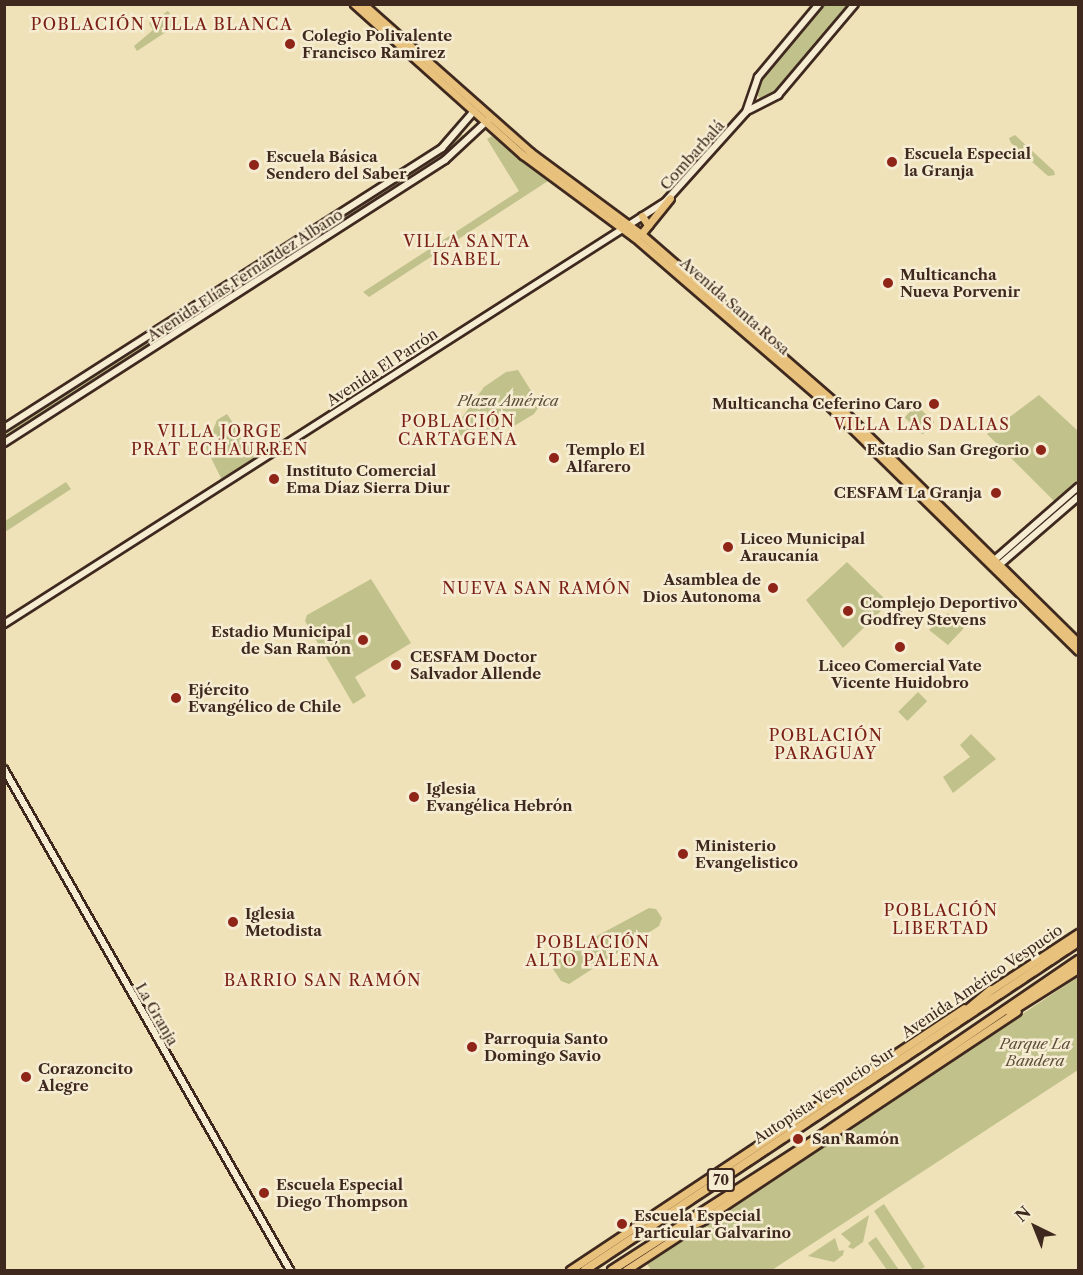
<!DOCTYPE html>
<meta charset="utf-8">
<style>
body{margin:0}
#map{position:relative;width:1083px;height:1275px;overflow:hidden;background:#efe2b9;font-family:"Libre Caslon Text",serif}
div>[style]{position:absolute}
.green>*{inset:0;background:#c0c18b;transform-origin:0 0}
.roads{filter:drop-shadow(2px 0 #3f291f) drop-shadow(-2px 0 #3f291f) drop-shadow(0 2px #3f291f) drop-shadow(0 -2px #3f291f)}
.secondary>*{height:6px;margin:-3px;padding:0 3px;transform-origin:3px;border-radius:3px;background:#f5ecd2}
.primary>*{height:7px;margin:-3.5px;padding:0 3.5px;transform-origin:3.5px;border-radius:3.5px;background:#e8c17c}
.highway>*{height:8px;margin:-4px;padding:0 4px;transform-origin:4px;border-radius:4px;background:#e8c17c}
.rail>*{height:1.5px;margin-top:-0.75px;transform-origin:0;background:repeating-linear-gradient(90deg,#3f291f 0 10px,transparent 0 20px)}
.dots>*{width:16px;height:16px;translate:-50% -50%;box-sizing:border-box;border:3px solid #f5ecd2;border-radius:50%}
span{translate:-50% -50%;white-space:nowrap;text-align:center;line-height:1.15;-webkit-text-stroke:5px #f5ecd2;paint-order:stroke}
.shield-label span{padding:2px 4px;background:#f5ecd2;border:2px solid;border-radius:4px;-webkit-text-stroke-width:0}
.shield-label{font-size:14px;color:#3f291f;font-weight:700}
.poi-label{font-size:15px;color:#3f291f;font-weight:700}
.left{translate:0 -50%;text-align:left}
.right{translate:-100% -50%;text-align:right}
.street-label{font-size:15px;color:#3f291f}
.park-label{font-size:15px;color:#5f4f3a;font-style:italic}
.neighbourhood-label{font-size:16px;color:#7a1f14;letter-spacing:1.5px}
.frame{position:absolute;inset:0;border:6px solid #3f291f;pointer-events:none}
.north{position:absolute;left:1005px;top:1197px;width:60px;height:60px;-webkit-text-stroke:4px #f5ecd2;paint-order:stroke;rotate:317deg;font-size:16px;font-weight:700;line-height:24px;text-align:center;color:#3f291f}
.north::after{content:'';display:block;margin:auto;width:21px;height:27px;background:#3f291f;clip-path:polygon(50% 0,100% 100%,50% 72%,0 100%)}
</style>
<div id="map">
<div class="green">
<i style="clip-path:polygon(823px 5px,850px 5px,775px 94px,761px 99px,756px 94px,758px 80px)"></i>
<i style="clip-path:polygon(168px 11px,178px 24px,137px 51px,134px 46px,153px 30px,149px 23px)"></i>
<i style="clip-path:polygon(461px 133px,466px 139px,447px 157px,5px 440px,5px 431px,399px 179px,442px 151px)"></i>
<i style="clip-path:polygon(1015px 135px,1054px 171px,1055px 175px,1048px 176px,1011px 143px,1009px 138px)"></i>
<i style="clip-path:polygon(492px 136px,548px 181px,369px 297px,363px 292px,519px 191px,487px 139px)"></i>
<i style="clip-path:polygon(518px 370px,540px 405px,534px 414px,514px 426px,492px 432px,448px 437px,484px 387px,506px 372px)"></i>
<i style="clip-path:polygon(1039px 395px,1078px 431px,1078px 481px,1054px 501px,987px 434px)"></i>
<i style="left:916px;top:405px;width:25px;height:17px;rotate:43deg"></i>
<i style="clip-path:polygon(227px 414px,257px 459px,222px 480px,206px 448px,217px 420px)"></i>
<i style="clip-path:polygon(66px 482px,71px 489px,5px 532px,5px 521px)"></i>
<i style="clip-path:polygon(847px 562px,889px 603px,843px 648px,806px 600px)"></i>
<i style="clip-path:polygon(371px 579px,411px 643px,355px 677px,366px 696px,353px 704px,305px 621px,307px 615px)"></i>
<i style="clip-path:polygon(948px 613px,964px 628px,948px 645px,929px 630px)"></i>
<i style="left:918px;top:692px;width:13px;height:28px;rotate:45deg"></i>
<i style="clip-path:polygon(971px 734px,996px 759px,953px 793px,943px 777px,970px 757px,960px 745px)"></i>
<i style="clip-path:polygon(649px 908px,656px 909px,662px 918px,659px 926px,569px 984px,561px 981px,551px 966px,554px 959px)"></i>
<i style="clip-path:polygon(1078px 977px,1078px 1070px,772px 1270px,651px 1270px,647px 1264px)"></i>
<i style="clip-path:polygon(884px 1204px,925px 1267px,919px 1270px,913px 1270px,874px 1211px)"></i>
<i style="clip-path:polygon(869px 1215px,863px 1242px,853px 1249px,848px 1247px,851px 1243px,841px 1234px)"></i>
<i style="clip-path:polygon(876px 1237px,899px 1270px,887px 1270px,868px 1243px)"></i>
<i style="clip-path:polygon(835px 1238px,839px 1251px,844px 1250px,843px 1255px,834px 1262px,808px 1256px)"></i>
</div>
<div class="roads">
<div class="secondary">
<i style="left:749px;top:110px;width:33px;rotate:-27deg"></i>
<i style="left:778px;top:95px;width:119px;rotate:-49.8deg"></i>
<i style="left:4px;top:428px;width:520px;rotate:-32.59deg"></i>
<i style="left:442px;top:148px;width:49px;rotate:-49.1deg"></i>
<i style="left:4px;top:443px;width:524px;rotate:-32.69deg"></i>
<i style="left:445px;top:160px;width:59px;rotate:-42.9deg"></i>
<i style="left:991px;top:563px;width:116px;rotate:-41.1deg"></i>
<i style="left:997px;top:567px;width:107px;rotate:-40.8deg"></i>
<i style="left:4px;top:624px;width:784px;rotate:-32.56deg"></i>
<i style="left:665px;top:202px;width:121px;rotate:-48deg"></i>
<i style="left:746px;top:112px;width:37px;rotate:-71deg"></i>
<i style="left:758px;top:77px;width:95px;rotate:-50.1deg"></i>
<i style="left:4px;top:769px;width:577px;rotate:60.28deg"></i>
</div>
<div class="primary">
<i style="left:354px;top:4px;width:227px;rotate:41.8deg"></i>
<i style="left:523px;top:155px;width:138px;rotate:36.5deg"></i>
<i style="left:634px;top:237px;width:251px;rotate:40.8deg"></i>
<i style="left:824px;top:401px;width:356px;rotate:44.5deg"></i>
<i style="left:363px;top:4px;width:223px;rotate:41.5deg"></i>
<i style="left:530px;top:152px;width:138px;rotate:36.5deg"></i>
<i style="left:641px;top:234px;width:253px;rotate:41deg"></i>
<i style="left:832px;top:400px;width:346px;rotate:44.6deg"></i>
<i style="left:642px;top:216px;width:11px;rotate:56deg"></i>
<i style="left:641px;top:234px;width:46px;rotate:-51.1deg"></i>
<i style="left:988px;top:992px;width:108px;rotate:-33.2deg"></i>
<i style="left:701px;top:1221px;width:379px;rotate:-33.6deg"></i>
<i style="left:570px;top:1270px;width:473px;rotate:-33.6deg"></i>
<i style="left:626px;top:1270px;width:75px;rotate:-33.1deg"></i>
</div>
<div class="highway">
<i style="left:1010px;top:1012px;width:80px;rotate:-32.3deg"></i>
<i style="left:960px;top:1016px;width:40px;rotate:-40deg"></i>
<i style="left:684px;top:1229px;width:23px;rotate:-25deg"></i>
<i style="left:585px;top:1270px;width:592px;rotate:-33.64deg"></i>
<i style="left:612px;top:1270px;width:246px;rotate:-32.7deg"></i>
<i style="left:819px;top:1137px;width:314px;rotate:-34.3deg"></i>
</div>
</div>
<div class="rail">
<i style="left:594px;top:1270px;width:581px;rotate:-33.64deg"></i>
</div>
<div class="dots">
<i style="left:290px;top:44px;background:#8f2418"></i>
<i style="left:892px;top:162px;background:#8f2418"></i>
<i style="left:254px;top:165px;background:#8f2418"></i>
<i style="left:888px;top:283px;background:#8f2418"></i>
<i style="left:934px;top:404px;background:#8f2418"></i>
<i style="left:1041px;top:450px;background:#8f2418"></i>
<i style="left:554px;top:458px;background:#8f2418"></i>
<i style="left:274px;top:479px;background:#8f2418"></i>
<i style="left:996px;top:493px;background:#8f2418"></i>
<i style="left:728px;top:547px;background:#8f2418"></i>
<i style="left:773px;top:588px;background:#8f2418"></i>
<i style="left:848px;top:611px;background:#8f2418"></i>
<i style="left:363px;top:640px;background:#8f2418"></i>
<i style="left:900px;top:647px;background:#8f2418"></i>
<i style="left:396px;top:665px;background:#8f2418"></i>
<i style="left:176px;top:698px;background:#8f2418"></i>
<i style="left:414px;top:797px;background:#8f2418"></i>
<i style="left:683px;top:854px;background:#8f2418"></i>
<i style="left:233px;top:922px;background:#8f2418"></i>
<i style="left:472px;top:1047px;background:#8f2418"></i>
<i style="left:26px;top:1077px;background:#8f2418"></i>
<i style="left:798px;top:1139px;background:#8f2418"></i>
<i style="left:264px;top:1193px;background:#8f2418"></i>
<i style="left:622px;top:1224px;background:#8f2418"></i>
</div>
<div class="shield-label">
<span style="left:721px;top:1180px">70</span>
</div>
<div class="poi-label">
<span class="left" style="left:302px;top:44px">Colegio Polivalente<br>Francisco Ramirez</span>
<span class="left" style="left:904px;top:162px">Escuela Especial<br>la Granja</span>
<span class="left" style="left:266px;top:165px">Escuela Básica<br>Sendero del Saber</span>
<span class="left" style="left:900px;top:283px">Multicancha<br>Nueva Porvenir</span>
<span class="right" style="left:922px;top:404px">Multicancha Ceferino Caro</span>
<span class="left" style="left:566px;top:458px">Templo El<br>Alfarero</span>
<span class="right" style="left:1029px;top:450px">Estadio San Gregorio</span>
<span class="left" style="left:286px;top:479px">Instituto Comercial<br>Ema Díaz Sierra Diur</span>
<span class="right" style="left:982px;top:493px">CESFAM La Granja</span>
<span class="left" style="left:740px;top:547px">Liceo Municipal<br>Araucanía</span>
<span class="right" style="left:761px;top:588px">Asamblea de<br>Dios Autonoma</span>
<span class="left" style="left:860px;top:611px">Complejo Deportivo<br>Godfrey Stevens</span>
<span class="right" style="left:351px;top:640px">Estadio Municipal<br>de San Ramón</span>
<span class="left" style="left:410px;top:665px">CESFAM Doctor<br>Salvador Allende</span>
<span style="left:900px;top:674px">Liceo Comercial Vate<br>Vicente Huidobro</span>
<span class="left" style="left:188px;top:698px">Ejército<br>Evangélico de Chile</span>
<span class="left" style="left:426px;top:797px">Iglesia<br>Evangélica Hebrón</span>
<span class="left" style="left:695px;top:854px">Ministerio<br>Evangelistico</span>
<span class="left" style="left:245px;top:922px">Iglesia<br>Metodista</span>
<span class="left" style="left:484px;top:1047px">Parroquia Santo<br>Domingo Savio</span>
<span class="left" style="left:38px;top:1077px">Corazoncito<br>Alegre</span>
<span class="left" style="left:812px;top:1139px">San Ramón</span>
<span class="left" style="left:276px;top:1193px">Escuela Especial<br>Diego Thompson</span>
<span class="left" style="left:634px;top:1224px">Escuela Especial<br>Particular Galvarino</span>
</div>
<div class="street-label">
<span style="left:692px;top:155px;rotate:-48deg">Combarbalá</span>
<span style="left:245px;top:275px;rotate:-33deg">Avenida Elías Fernández Albano</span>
<span style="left:735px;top:306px;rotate:41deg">Avenida Santa Rosa</span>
<span style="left:382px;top:367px;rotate:-33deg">Avenida El Parrón</span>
<span style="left:982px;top:981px;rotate:-34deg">Avenida Américo Vespucio</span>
<span style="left:157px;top:1014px;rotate:60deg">La Granja</span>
<span style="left:824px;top:1095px;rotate:-33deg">Autopista Vespucio Sur</span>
</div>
<div class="park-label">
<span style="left:508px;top:401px">Plaza América</span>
<span style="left:1035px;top:1052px">Parque La<br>Bandera</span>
</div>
<div class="neighbourhood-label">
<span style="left:162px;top:24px">POBLACIÓN VILLA BLANCA</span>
<span style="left:467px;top:250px">VILLA SANTA<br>ISABEL</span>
<span style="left:458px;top:430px">POBLACIÓN<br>CARTAGENA</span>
<span style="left:922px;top:424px">VILLA LAS DALIAS</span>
<span style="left:220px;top:440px">VILLA JORGE<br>PRAT ECHAURREN</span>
<span style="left:537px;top:588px">NUEVA SAN RAMÓN</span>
<span style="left:826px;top:744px">POBLACIÓN<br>PARAGUAY</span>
<span style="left:941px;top:919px">POBLACIÓN<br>LIBERTAD</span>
<span style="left:593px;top:951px">POBLACIÓN<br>ALTO PALENA</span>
<span style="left:323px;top:980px">BARRIO SAN RAMÓN</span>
</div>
<div class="frame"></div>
<div class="north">N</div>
</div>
